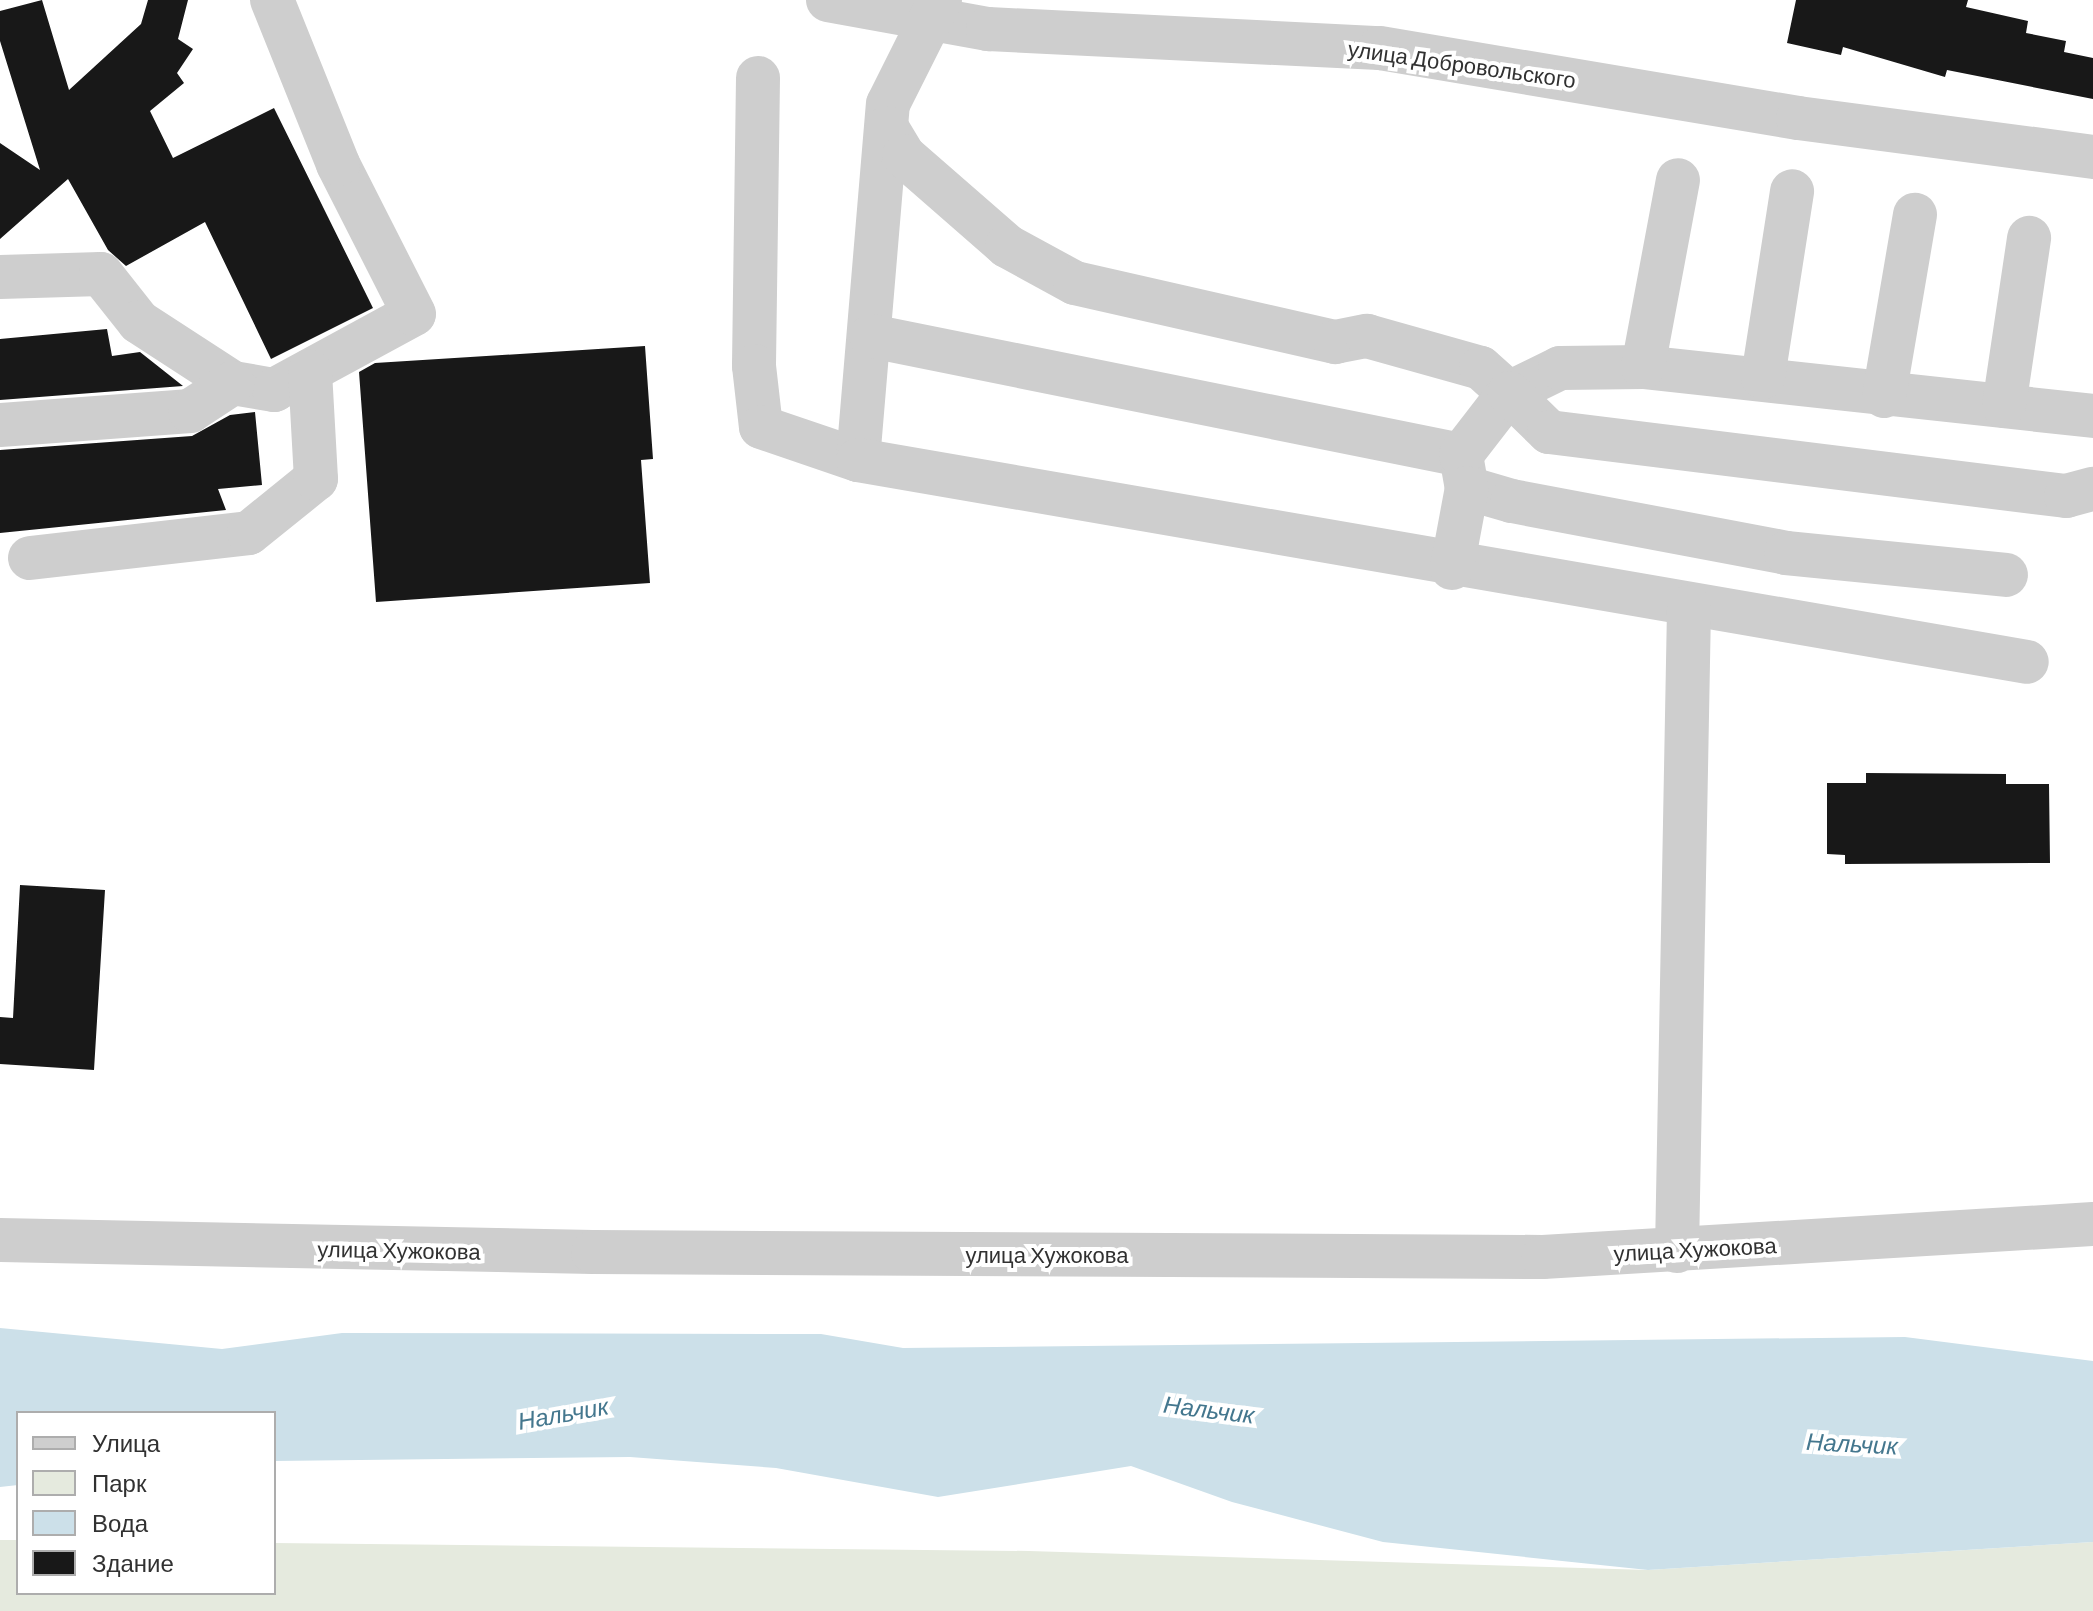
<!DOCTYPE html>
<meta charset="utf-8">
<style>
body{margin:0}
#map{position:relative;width:2093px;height:1611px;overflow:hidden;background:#fff;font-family:Barlow,sans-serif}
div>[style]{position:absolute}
.green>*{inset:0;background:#e5eade}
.water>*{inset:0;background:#cce0e9}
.building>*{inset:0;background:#181818}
.minor>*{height:44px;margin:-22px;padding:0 22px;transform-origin:22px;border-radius:22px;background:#cecece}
span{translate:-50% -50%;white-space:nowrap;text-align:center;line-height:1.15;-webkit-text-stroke:8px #fff;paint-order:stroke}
.street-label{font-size:22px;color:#313131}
.water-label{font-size:24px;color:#44778e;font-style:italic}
.legend{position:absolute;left:16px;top:1411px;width:260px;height:184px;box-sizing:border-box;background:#fff;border:2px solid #adadad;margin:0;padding:10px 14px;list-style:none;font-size:24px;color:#313131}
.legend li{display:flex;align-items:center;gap:16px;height:40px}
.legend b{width:40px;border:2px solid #adadad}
</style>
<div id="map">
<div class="green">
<i style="clip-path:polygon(0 1540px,18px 1540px,18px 1593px,274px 1593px,274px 1543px,1029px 1551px,1648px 1570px,2093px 1542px,2093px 1611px,0 1611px)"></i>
</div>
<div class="water">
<i style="clip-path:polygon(0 1328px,222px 1349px,342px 1333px,821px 1334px,903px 1348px,1905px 1337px,2093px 1361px,2093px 1542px,1648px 1570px,1383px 1542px,1232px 1502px,1131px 1466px,938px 1497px,776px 1468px,630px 1457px,274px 1461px,274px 1413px,18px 1413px,18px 1485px,0 1487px)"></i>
</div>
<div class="building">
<i style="clip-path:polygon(42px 0,69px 90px,141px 24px,148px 0,188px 0,178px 39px,193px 49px,177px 73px,184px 83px,150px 111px,173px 158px,274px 108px,373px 308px,271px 359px,205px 222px,126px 266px,108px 250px,68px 179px,0 239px,0 143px,40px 170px,0 41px,0 11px)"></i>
<i style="clip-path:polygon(1796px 0,1968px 0,1966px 7px,2028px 21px,2026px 33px,2066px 41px,2064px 52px,2093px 58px,2093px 99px,1947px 70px,1945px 77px,1843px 47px,1841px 55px,1787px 43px)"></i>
<i style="clip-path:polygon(107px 329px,112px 356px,140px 352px,183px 386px,0 400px,0 339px)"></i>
<i style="clip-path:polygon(645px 346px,653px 459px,641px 460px,650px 583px,376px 602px,359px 372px,375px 363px)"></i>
<i style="clip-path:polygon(255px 412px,262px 485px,218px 489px,226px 510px,0 533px,0 450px,192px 436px,230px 415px)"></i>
<i style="clip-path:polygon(1866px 773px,2006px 774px,2006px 784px,2049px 784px,2050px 863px,1845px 864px,1845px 855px,1827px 854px,1827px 783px,1866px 783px)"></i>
<i style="clip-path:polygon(20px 885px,105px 890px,94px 1070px,0 1064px,0 1017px,13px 1018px)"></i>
</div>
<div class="minor">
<i style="left:828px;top:0;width:163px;rotate:10.3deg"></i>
<i style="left:988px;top:29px;width:392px;rotate:2.8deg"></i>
<i style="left:1380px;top:48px;width:424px;rotate:9.5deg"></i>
<i style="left:1798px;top:118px;width:298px;rotate:7.5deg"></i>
<i style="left:758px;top:78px;width:288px;rotate:90.8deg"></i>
<i style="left:754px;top:366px;width:61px;rotate:83.5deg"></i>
<i style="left:761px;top:427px;width:102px;rotate:18.8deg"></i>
<i style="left:858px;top:460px;width:357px;rotate:-85.2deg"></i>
<i style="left:888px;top:104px;width:116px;rotate:-63.4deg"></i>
<i style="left:887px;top:128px;width:33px;rotate:59deg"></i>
<i style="left:904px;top:156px;width:137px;rotate:41.1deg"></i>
<i style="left:1007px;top:246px;width:77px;rotate:28.6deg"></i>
<i style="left:1075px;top:283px;width:267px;rotate:12.8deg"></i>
<i style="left:1335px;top:342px;width:33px;rotate:-11deg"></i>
<i style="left:1367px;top:336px;width:118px;rotate:15.7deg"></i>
<i style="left:1481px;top:368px;width:38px;rotate:42deg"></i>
<i style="left:1509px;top:393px;width:57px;rotate:-26.1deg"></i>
<i style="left:1560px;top:368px;width:83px;rotate:-0.7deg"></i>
<i style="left:1643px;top:367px;width:453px;rotate:6.2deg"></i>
<i style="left:0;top:277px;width:101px;rotate:-1.7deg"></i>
<i style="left:101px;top:274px;width:61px;rotate:51.6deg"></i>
<i style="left:139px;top:322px;width:112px;rotate:33deg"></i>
<i style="left:233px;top:383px;width:42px;rotate:9.7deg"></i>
<i style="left:274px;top:390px;width:159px;rotate:-28.5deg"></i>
<i style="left:414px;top:314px;width:168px;rotate:-116.9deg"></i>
<i style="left:338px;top:164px;width:177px;rotate:-111.9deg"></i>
<i style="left:871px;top:336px;width:602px;rotate:11.4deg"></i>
<i style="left:1461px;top:455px;width:34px;rotate:80deg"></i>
<i style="left:1467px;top:488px;width:47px;rotate:16.1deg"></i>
<i style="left:1512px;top:501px;width:279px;rotate:10.7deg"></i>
<i style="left:1786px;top:553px;width:221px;rotate:5.7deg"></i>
<i style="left:1643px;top:367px;width:190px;rotate:-79.4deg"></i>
<i style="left:1763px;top:377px;width:188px;rotate:-81.1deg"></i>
<i style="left:1884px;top:396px;width:184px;rotate:-80.3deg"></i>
<i style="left:2004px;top:406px;width:170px;rotate:-81.5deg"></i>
<i style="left:0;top:425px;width:191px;rotate:-4.2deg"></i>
<i style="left:190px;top:411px;width:51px;rotate:-33.1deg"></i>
<i style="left:1461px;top:455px;width:78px;rotate:-52.3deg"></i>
<i style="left:1509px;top:393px;width:56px;rotate:44.3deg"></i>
<i style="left:1549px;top:432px;width:521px;rotate:7.06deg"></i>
<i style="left:2066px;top:496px;width:28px;rotate:-15deg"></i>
<i style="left:858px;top:460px;width:1186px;rotate:9.8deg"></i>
<i style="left:30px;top:558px;width:220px;rotate:-6.5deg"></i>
<i style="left:249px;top:533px;width:86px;rotate:-38.9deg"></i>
<i style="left:316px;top:479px;width:108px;rotate:-93.2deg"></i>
<i style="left:1452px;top:568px;width:81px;rotate:-79.4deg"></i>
<i style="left:0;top:1240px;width:593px;rotate:1.16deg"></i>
<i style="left:593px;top:1252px;width:950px;rotate:0.3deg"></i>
<i style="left:1543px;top:1257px;width:551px;rotate:-3.43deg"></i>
<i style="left:1677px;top:1251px;width:644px;rotate:-88.93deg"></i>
</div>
<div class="street-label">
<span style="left:1462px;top:64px;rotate:8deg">улица Добровольского</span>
<span style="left:1695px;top:1249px;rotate:-3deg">улица Хужокова</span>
<span style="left:399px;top:1250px;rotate:1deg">улица Хужокова</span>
<span style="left:1047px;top:1255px">улица Хужокова</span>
</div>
<div class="water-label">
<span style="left:1209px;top:1409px;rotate:7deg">Нальчик</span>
<span style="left:563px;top:1413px;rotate:-10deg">Нальчик</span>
<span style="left:1852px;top:1443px;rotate:3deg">Нальчик</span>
</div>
<ul class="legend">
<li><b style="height:10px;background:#cecece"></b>Улица</li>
<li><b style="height:22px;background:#e5eade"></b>Парк</li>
<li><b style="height:22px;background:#cce0e9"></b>Вода</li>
<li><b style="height:22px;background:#181818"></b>Здание</li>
</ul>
</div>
